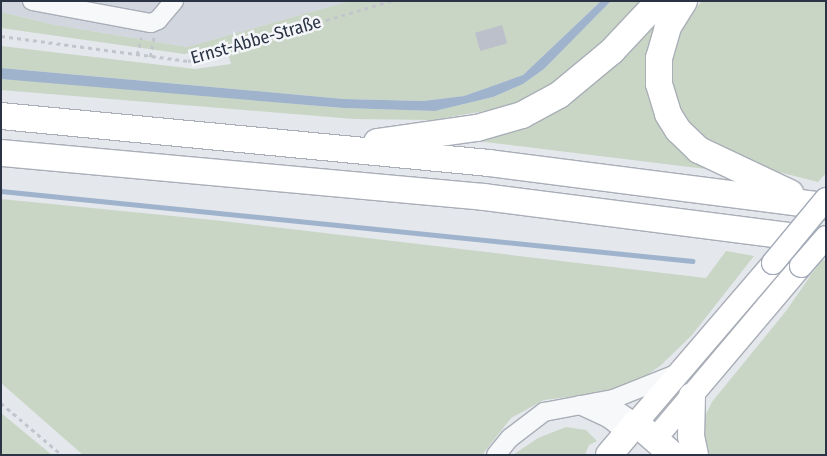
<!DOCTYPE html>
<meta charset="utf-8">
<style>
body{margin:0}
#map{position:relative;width:827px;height:456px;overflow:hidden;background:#e4e7ec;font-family:"Fira Sans Condensed",sans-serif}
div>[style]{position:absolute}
.built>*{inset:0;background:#d2d6de}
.green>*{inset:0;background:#c9d6c5}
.water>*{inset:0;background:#9fb4cc}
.stream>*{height:4.5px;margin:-2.25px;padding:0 2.25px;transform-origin:2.25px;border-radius:2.25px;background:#9fb4cc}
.building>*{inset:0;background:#bbc0ca;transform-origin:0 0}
.path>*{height:2.5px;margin-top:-1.25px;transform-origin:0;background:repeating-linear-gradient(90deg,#c2c5cb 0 4px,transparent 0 8px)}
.roads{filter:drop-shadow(1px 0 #a9aeb7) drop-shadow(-1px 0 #a9aeb7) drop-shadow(0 1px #a9aeb7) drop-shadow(0 -1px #a9aeb7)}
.minor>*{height:18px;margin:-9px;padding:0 9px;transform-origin:9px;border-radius:9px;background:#f7f8fa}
.major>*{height:22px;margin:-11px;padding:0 11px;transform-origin:11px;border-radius:11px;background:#fff}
.highway>*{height:26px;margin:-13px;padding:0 13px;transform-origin:13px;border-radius:13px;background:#fff}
.bridges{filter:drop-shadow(1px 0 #a3abb8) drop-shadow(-1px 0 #a3abb8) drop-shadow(0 1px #a3abb8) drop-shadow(0 -1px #a3abb8)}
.major-bridge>*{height:22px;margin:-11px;padding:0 11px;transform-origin:11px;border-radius:11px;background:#fff}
span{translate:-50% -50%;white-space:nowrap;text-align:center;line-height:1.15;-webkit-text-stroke:5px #f4f6f9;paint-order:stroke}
.street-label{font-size:18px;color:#2b3445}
.frame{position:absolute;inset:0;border:2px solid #2b3445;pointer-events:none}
</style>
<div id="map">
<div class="built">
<i style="clip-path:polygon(1px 1px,350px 1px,187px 47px,55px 25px,1px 12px)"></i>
</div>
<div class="green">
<i style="clip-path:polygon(350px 1px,601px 1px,523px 75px,464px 96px,423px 101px,344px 99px,1px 68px,1px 46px,195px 69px,231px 64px,226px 47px,184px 54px,1px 28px,1px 12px,55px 25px,187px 47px)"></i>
<i style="clip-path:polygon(611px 1px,643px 1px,593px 54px,543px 93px,508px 107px,433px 120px,354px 119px,1px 90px,1px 79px,47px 81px,343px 108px,435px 111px,493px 97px,523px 84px,544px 69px)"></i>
<i style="clip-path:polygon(702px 1px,826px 1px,826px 173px,818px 182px,735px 161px,698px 139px,669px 93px,673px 35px)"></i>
<i style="clip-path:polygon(664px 8px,653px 35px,646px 72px,653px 109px,714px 170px,477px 141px)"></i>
<i style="clip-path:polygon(1px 199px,223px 221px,706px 278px,726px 251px,754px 256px,692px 335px,660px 366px,635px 383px,601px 393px,544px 400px,511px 418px,482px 455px,83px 455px,1px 383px)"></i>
<i style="clip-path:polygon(822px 259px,826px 261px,826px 455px,709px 455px,703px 435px,703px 420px,712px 402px,786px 311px)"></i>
<i style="clip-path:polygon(1px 413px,52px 455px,1px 455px)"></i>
<i style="clip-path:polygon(566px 427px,586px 430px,597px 441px,589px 445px,585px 455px,513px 455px,538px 438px)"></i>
</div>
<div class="water">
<i style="clip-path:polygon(601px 1px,611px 1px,544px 69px,523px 84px,493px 97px,435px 111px,343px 108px,1px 79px,1px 68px,344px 99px,423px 101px,464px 96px,523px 75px)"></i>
</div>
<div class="stream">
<i style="left:1px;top:191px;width:695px;rotate:5.78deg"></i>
</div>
<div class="building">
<i style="left:502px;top:25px;width:19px;height:28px;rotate:74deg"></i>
</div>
<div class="path">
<i style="left:1px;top:36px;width:189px;rotate:7.6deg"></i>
<i style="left:188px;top:61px;width:212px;rotate:-16.5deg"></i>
<i style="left:137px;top:55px;width:18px;rotate:-77deg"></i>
<i style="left:150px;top:57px;width:21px;rotate:-79deg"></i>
<i style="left:1px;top:403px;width:80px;rotate:40.4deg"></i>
</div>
<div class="roads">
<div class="minor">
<i style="left:32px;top:1px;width:121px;rotate:10.5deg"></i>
<i style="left:151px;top:23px;width:8px;rotate:-23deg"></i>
<i style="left:158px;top:20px;width:25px;rotate:-50deg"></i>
<i style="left:597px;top:402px;width:19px;rotate:21deg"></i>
<i style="left:615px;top:409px;width:25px;rotate:34deg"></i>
<i style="left:580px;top:405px;width:31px;rotate:25deg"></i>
<i style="left:608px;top:418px;width:24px;rotate:38deg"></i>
<i style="left:496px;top:455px;width:22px;rotate:-51deg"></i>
<i style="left:510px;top:438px;width:43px;rotate:-37.4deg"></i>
<i style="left:544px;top:412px;width:70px;rotate:-10.7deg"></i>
<i style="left:613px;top:399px;width:68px;rotate:-21.6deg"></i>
</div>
<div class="major">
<i style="left:636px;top:423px;width:211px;rotate:-49.4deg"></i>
<i style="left:655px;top:439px;width:226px;rotate:-49.8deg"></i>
</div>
<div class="highway">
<i style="left:684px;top:1px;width:31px;rotate:122deg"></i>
<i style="left:668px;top:27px;width:32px;rotate:106deg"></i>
<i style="left:659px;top:58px;width:26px;rotate:90deg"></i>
<i style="left:659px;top:84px;width:31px;rotate:73deg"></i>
<i style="left:668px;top:114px;width:19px;rotate:58deg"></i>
<i style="left:678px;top:130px;width:29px;rotate:44deg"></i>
<i style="left:699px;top:150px;width:101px;rotate:25.3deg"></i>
<i style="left:1px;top:116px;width:490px;rotate:5.5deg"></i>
<i style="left:489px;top:163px;width:340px;rotate:7.3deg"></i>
<i style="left:377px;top:142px;width:101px;rotate:-8deg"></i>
<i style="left:477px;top:128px;width:47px;rotate:-16.1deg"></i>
<i style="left:522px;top:115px;width:42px;rotate:-28.4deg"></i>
<i style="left:559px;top:95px;width:69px;rotate:-39.7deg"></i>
<i style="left:612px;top:51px;width:69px;rotate:-46.8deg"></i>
<i style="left:1px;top:153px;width:485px;rotate:5.2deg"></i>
<i style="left:484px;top:197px;width:345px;rotate:7.3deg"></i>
<i style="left:692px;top:396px;width:40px;rotate:91.4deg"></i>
<i style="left:691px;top:436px;width:19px;rotate:78deg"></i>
<i style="left:609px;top:455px;width:42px;rotate:-49.8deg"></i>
<i style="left:636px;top:423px;width:49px;rotate:40.9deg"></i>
</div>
</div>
<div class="bridges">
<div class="major-bridge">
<i style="left:773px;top:263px;width:83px;rotate:-50.4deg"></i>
<i style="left:801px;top:266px;width:38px;rotate:-49deg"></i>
</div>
</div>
<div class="street-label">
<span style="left:256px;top:40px;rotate:-16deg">Ernst-Abbe-Straße</span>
</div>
<div class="frame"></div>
</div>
